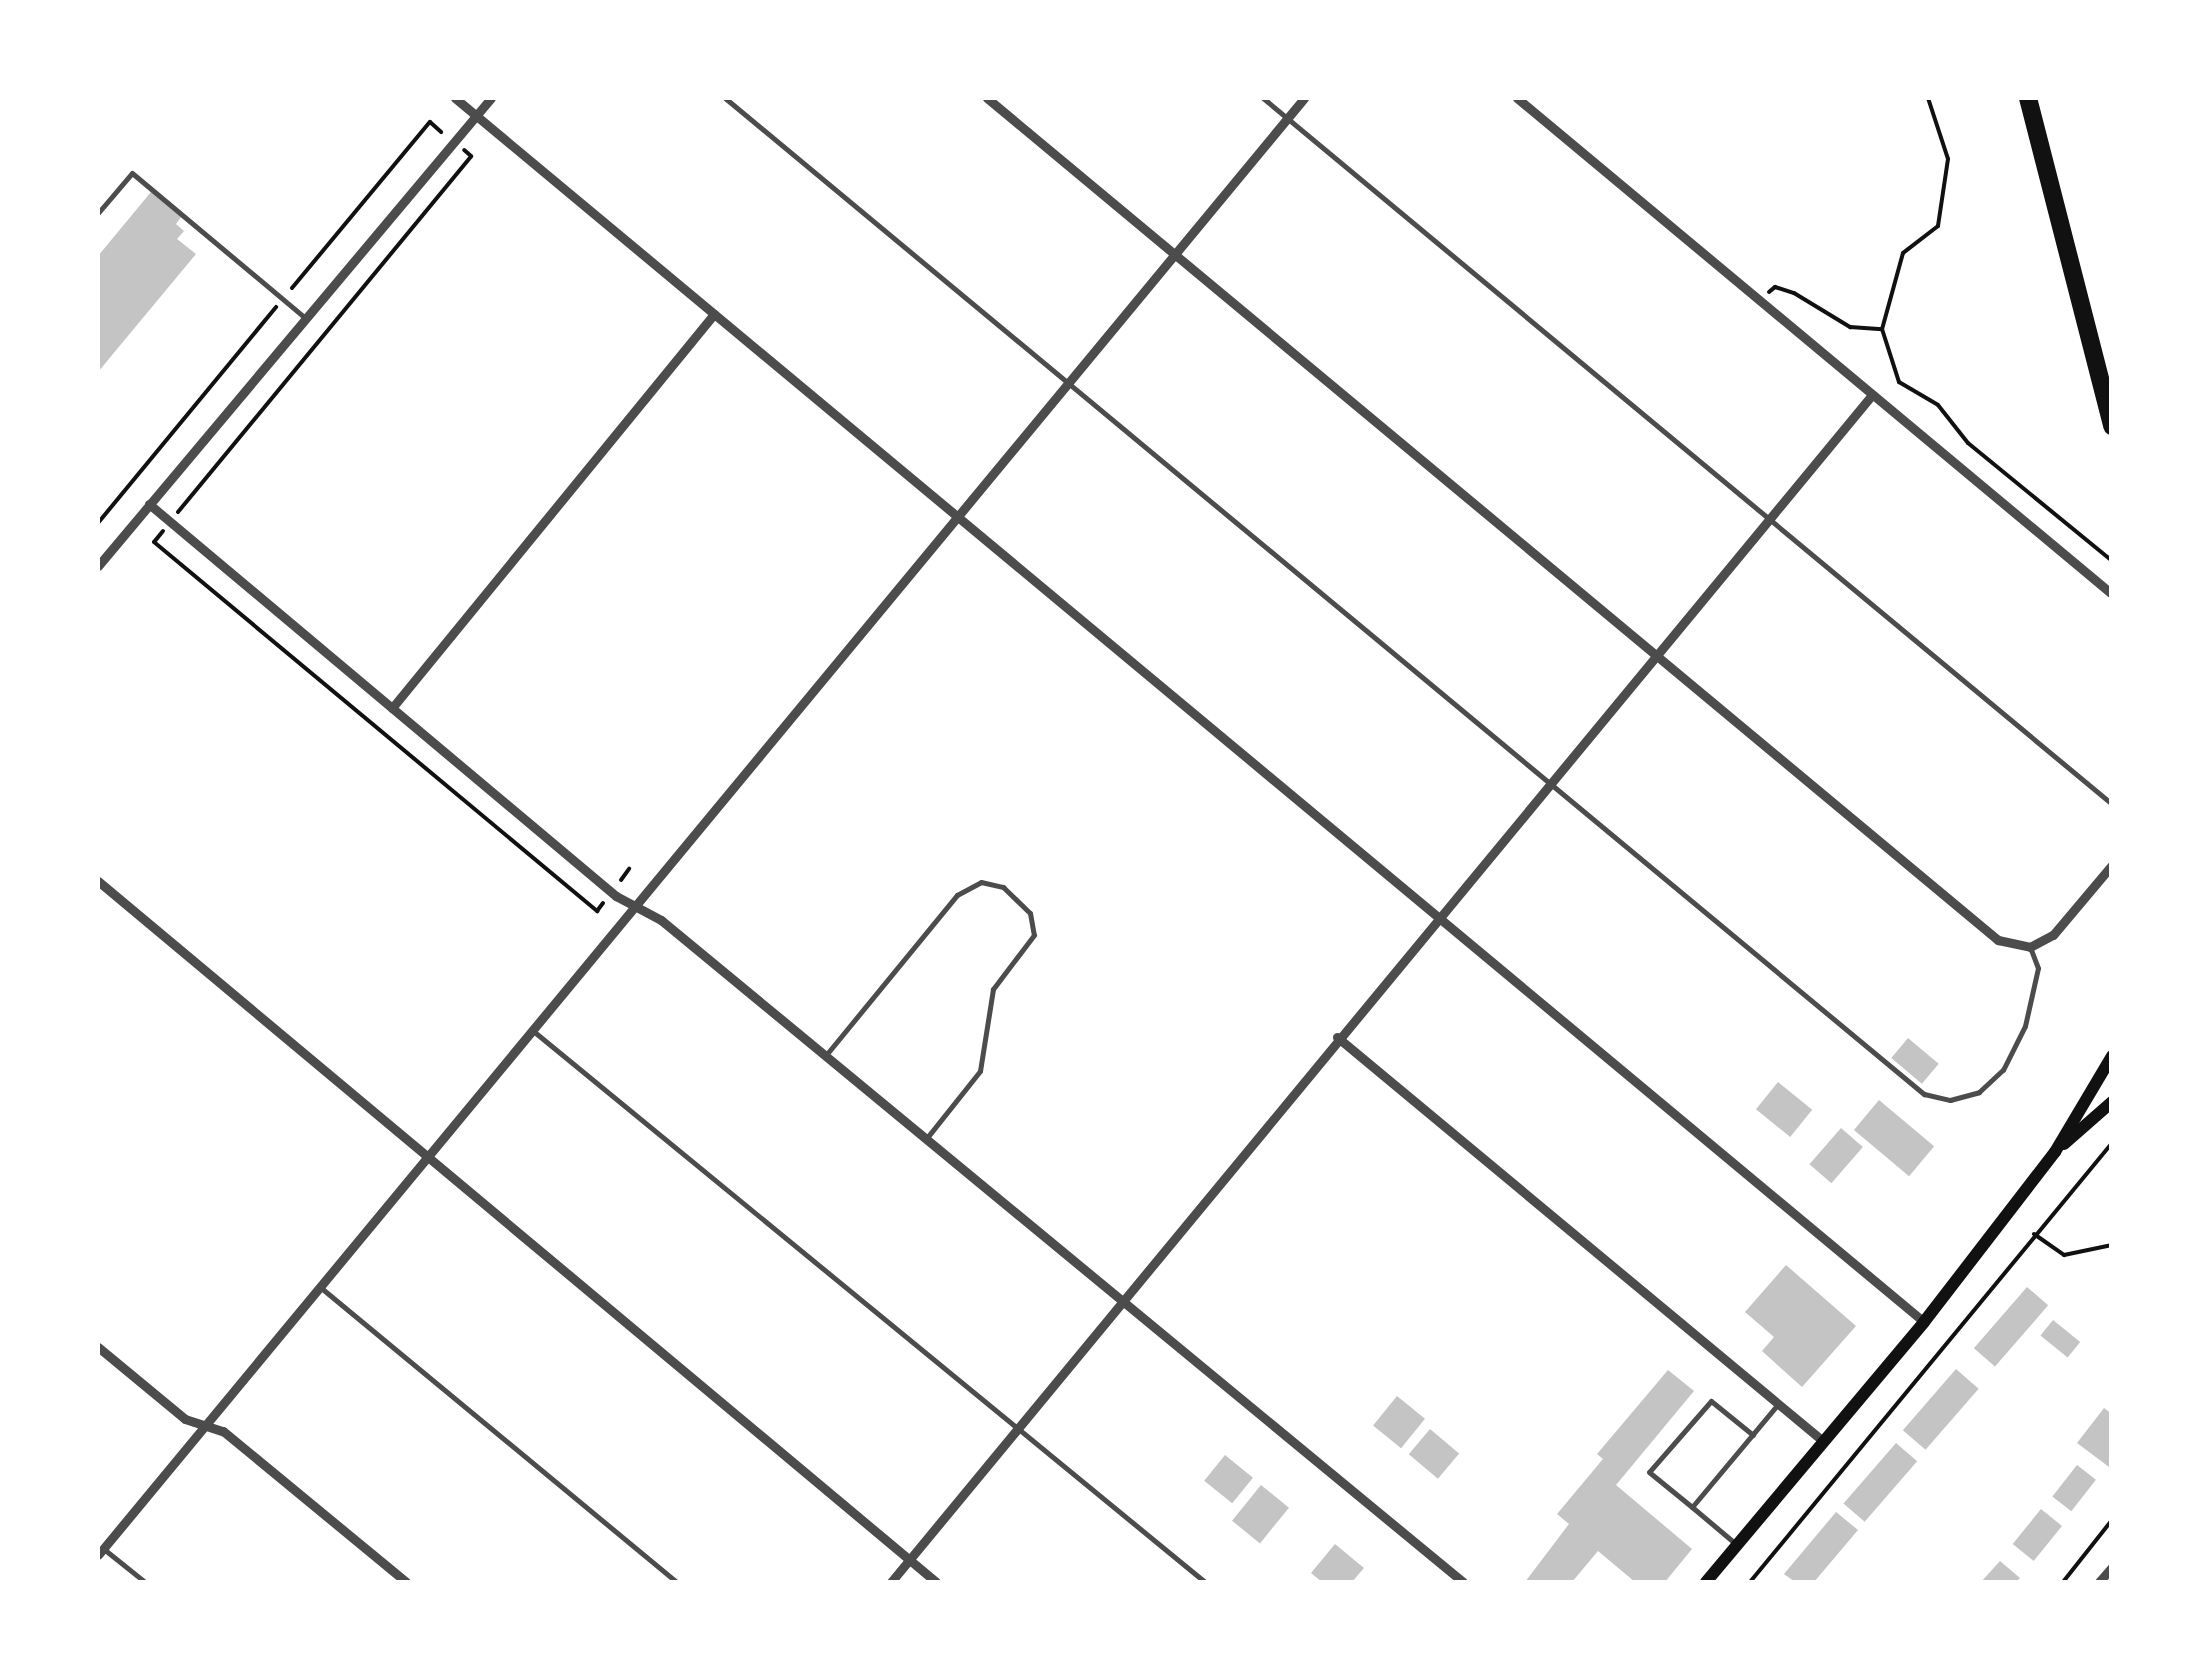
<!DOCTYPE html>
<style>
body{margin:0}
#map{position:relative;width:2209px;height:1680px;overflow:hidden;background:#fff;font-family:Figtree,sans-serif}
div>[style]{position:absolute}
.building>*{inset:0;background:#c4c4c4;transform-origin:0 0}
.path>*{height:4px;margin:-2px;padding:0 2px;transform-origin:2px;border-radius:2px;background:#111}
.service>*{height:5px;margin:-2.5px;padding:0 2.5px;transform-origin:2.5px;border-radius:2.5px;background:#4c4c4c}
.minor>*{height:9px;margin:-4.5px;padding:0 4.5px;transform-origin:4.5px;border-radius:4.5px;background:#4c4c4c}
.secondary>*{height:12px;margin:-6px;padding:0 6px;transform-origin:6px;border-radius:6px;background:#111}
.motorway>*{height:18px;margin:-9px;padding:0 9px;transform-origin:9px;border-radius:9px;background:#111}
span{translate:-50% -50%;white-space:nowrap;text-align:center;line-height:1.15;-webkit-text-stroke:10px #fff;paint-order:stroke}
.frame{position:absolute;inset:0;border:100px solid #fff;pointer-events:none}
</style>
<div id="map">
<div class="building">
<i style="clip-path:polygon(151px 192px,181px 217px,176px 224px,184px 231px,177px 239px,196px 254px,98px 372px,98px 256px)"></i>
<i style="left:1908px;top:1038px;width:40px;height:26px;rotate:40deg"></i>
<i style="left:1778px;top:1082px;width:44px;height:35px;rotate:39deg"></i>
<i style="left:1879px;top:1100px;width:72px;height:39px;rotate:40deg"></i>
<i style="left:1841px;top:1128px;width:29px;height:48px;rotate:41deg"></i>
<i style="clip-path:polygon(1786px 1265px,1856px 1326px,1802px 1387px,1762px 1351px,1774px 1337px,1745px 1312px)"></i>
<i style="left:2027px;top:1287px;width:28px;height:81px;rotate:41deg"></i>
<i style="left:2053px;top:1320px;width:35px;height:20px;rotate:39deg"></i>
<i style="left:1956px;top:1369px;width:30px;height:81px;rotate:41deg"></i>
<i style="clip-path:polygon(1668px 1370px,1694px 1391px,1616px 1485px,1692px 1549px,1665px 1582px,1635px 1582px,1598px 1551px,1572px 1582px,1525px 1582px,1569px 1524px,1557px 1514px,1603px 1459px,1597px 1454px)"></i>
<i style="left:1397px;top:1396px;width:36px;height:38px;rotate:39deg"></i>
<i style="clip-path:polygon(2104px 1408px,2112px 1414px,2109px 1467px,2077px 1443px)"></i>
<i style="left:1430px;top:1429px;width:38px;height:33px;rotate:40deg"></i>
<i style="left:1896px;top:1443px;width:28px;height:80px;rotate:41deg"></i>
<i style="left:1225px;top:1455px;width:36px;height:33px;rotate:39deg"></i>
<i style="left:2077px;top:1465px;width:24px;height:40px;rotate:38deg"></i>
<i style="left:1261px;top:1485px;width:36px;height:46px;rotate:39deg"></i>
<i style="left:2041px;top:1509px;width:27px;height:45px;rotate:39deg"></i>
<i style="clip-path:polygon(1836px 1512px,1858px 1530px,1814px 1582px,1795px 1582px,1784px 1574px)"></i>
<i style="clip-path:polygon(1335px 1544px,1364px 1568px,1352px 1582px,1322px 1582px,1311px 1573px)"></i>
<i style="clip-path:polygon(2000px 1561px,2020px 1578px,2016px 1582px,1981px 1582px)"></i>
</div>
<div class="path">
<i style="left:1928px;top:98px;width:64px;rotate:71.8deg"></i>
<i style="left:1948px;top:159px;width:68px;rotate:98.5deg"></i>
<i style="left:1938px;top:226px;width:44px;rotate:142.4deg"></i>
<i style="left:1903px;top:253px;width:79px;rotate:105.4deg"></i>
<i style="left:1882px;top:329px;width:56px;rotate:72.2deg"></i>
<i style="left:1899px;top:382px;width:45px;rotate:30.5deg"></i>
<i style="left:1938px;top:405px;width:48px;rotate:51.7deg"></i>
<i style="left:1968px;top:443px;width:186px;rotate:39.3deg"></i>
<i style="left:292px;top:288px;width:216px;rotate:-50.3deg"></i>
<i style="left:430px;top:122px;width:15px;rotate:42deg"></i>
<i style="left:1769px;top:292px;width:8px;rotate:-40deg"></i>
<i style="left:1775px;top:287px;width:20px;rotate:18deg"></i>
<i style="left:1794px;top:293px;width:66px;rotate:31.3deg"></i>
<i style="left:1850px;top:327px;width:32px;rotate:4deg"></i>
<i style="left:178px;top:512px;width:461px;rotate:-50.5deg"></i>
<i style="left:471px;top:156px;width:9px;rotate:-139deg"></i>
<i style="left:98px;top:523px;width:280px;rotate:-50.5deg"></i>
<i style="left:163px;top:531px;width:14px;rotate:129deg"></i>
<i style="left:154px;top:542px;width:577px;rotate:39.79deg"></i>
<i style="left:597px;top:911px;width:10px;rotate:-53deg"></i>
<i style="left:621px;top:880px;width:14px;rotate:-54deg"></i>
<i style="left:2034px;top:1234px;width:37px;rotate:35deg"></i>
<i style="left:2064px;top:1255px;width:49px;rotate:-11.8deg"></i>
<i style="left:1750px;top:1582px;width:569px;rotate:-50.49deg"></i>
<i style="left:2063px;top:1582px;width:79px;rotate:-51.7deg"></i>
</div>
<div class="service">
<i style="left:725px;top:98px;width:1559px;rotate:39.72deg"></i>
<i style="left:1924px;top:1094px;width:27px;rotate:13deg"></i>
<i style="left:1950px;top:1100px;width:30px;rotate:-15deg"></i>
<i style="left:1979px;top:1092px;width:33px;rotate:-43deg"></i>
<i style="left:2003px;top:1070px;width:49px;rotate:-63.4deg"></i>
<i style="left:2025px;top:1026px;width:59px;rotate:-77.4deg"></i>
<i style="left:2038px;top:968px;width:22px;rotate:-111deg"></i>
<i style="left:1263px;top:98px;width:1104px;rotate:39.75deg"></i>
<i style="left:98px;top:213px;width:52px;rotate:-49.6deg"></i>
<i style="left:132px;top:173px;width:223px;rotate:39.9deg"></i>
<i style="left:532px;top:1030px;width:870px;rotate:39.36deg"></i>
<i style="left:826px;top:1055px;width:207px;rotate:-50.7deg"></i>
<i style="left:957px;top:895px;width:27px;rotate:-28deg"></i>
<i style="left:981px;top:882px;width:23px;rotate:13deg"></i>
<i style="left:1003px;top:887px;width:37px;rotate:44deg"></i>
<i style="left:1030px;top:913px;width:22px;rotate:80deg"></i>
<i style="left:1034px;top:935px;width:68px;rotate:127.2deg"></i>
<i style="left:993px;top:989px;width:83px;rotate:99deg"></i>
<i style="left:980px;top:1071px;width:87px;rotate:128.5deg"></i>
<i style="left:320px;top:1287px;width:463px;rotate:39.6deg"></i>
<i style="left:1753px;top:1435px;width:54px;rotate:-141deg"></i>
<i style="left:1711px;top:1401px;width:94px;rotate:131.1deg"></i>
<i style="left:1649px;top:1472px;width:55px;rotate:39.1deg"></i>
<i style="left:1692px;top:1507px;width:134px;rotate:-50.1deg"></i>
<i style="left:1692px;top:1507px;width:57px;rotate:40.1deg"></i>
<i style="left:105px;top:1550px;width:51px;rotate:38.7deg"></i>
</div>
<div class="minor">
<i style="left:455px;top:98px;width:1912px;rotate:39.8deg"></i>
<i style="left:987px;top:98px;width:1316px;rotate:39.79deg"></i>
<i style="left:1998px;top:940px;width:33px;rotate:12deg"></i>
<i style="left:2030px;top:947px;width:26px;rotate:-28deg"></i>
<i style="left:2053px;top:935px;width:92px;rotate:-49.9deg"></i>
<i style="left:1517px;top:98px;width:775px;rotate:39.82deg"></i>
<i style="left:149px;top:504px;width:610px;rotate:40.01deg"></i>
<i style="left:616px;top:896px;width:51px;rotate:28.1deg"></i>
<i style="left:661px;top:920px;width:1040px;rotate:39.54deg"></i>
<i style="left:98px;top:566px;width:611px;rotate:-49.98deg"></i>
<i style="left:392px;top:708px;width:509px;rotate:-50.74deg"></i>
<i style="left:98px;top:881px;width:1093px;rotate:39.91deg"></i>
<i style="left:1337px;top:1037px;width:632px;rotate:39.74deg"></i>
<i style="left:98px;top:1347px;width:113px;rotate:39.6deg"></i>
<i style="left:185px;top:1419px;width:40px;rotate:18deg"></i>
<i style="left:223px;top:1431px;width:237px;rotate:39.5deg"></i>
<i style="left:98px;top:1555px;width:1891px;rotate:-50.38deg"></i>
<i style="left:891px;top:1582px;width:1539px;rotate:-50.43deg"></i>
<i style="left:2099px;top:1582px;width:20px;rotate:-49deg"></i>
</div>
<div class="secondary">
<i style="left:2064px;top:1144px;width:64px;rotate:-41.2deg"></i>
<i style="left:1706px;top:1582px;width:339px;rotate:-50deg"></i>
<i style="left:1924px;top:1322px;width:215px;rotate:-52.4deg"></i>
<i style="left:2055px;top:1152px;width:112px;rotate:-59.3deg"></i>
</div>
<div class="motorway">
<i style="left:2028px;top:98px;width:339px;rotate:75.6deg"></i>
</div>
<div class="frame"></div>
</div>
